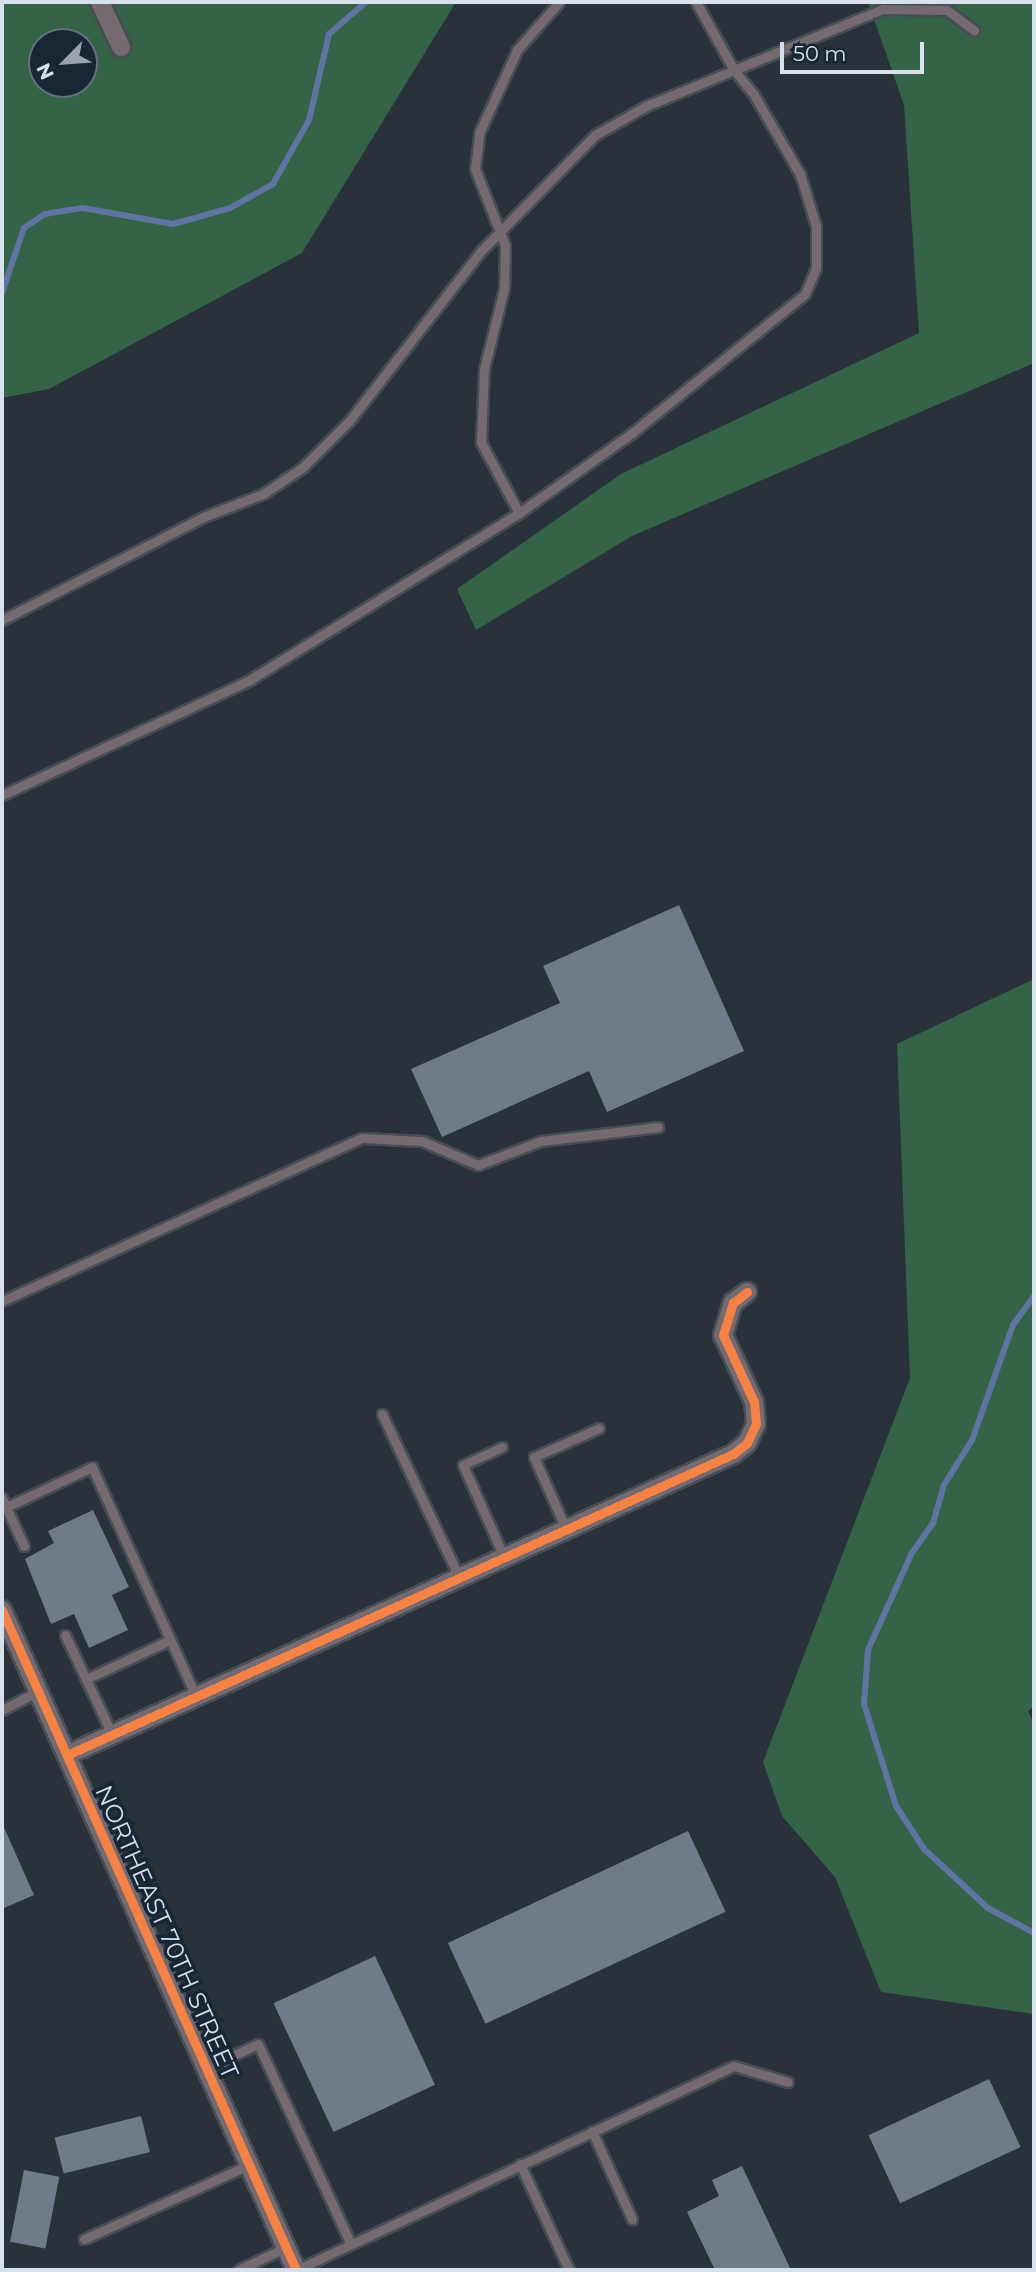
<!DOCTYPE html>
<style>
body{margin:0}
#map{position:relative;width:1036px;height:2272px;overflow:hidden;background:#29313a;font-family:Montserrat,sans-serif}
div>[style]{position:absolute}
.forest>*{inset:0;background:#356348}
.stream>*{height:6px;margin:-3px;padding:0 3px;transform-origin:3px;border-radius:3px;background:#5f74a0}
.building>*{inset:0;background:#6f7b88;transform-origin:0 0}
.roads{filter:drop-shadow(2px 0 #474d55) drop-shadow(-2px 0 #474d55) drop-shadow(0 2px #474d55) drop-shadow(0 -2px #474d55)}
.lane>*{height:9px;margin:-4.5px;padding:0 4.5px;transform-origin:4.5px;border-radius:4.5px;background:#746a6f}
.street>*{height:18px;margin:-9px;padding:0 9px;transform-origin:9px;border-radius:9px;background:#746a6f}
.cycleway>*{height:9px;margin:-4.5px;padding:0 4.5px;transform-origin:4.5px;border-radius:4.5px;background:#f48246}
span{translate:-50% -50%;white-space:nowrap;text-align:center;line-height:1.15;-webkit-text-stroke:7px #182736;paint-order:stroke}
.street-label{font-size:24px;color:#d7e1eb}
.frame{position:absolute;inset:0;border:4px solid #d7e1eb;pointer-events:none}
.north{position:absolute;left:28px;top:28px;width:70px;height:70px;box-sizing:border-box;background:#182736;border:2px solid #64717e;border-radius:50%;rotate:245deg;font-size:19px;font-weight:700;line-height:28px;text-align:center;color:#d7e1eb}
.north::after{content:'';display:block;margin:auto;width:24px;height:32px;background:#9aa3ad;clip-path:polygon(50% 0,100% 100%,50% 72%,0 100%)}
.scale{position:absolute;left:780px;top:42px;width:144px;height:32px;box-sizing:border-box;border:4px solid #d7e1eb;border-top:0;padding-left:9px;font-size:21px;line-height:24px;white-space:nowrap;color:#d7e1eb;-webkit-text-stroke:5px #182736;paint-order:stroke}
</style>
<div id="map">
<div class="forest">
<i style="clip-path:polygon(evenodd,2px 2px,456px 2px,302px 253px,49px 389px,2px 398px,2px 2px,42px 42px,84px 42px,84px 84px,42px 84px,42px 42px)"></i>
<i style="clip-path:polygon(868px 2px,1034px 2px,1034px 363px,632px 536px,476px 630px,457px 589px,621px 474px,919px 333px,904px 105px)"></i>
<i style="clip-path:polygon(1034px 979px,1034px 1706px,1028px 1711px,1034px 1724px,1034px 2014px,881px 1992px,835px 1877px,782px 1816px,763px 1762px,910px 1378px,897px 1044px)"></i>
</div>
<div class="stream">
<i style="left:2px;top:293px;width:69px;rotate:-71.3deg"></i>
<i style="left:24px;top:228px;width:25px;rotate:-34deg"></i>
<i style="left:45px;top:214px;width:38px;rotate:-9deg"></i>
<i style="left:83px;top:208px;width:91px;rotate:10.1deg"></i>
<i style="left:173px;top:224px;width:59px;rotate:-15.7deg"></i>
<i style="left:230px;top:208px;width:49px;rotate:-29.2deg"></i>
<i style="left:273px;top:184px;width:73px;rotate:-60.6deg"></i>
<i style="left:309px;top:120px;width:88px;rotate:-76.9deg"></i>
<i style="left:329px;top:34px;width:49px;rotate:-40.9deg"></i>
<i style="left:1034px;top:1296px;width:36px;rotate:126deg"></i>
<i style="left:1013px;top:1325px;width:122px;rotate:109.6deg"></i>
<i style="left:972px;top:1440px;width:53px;rotate:121.9deg"></i>
<i style="left:944px;top:1485px;width:40px;rotate:106deg"></i>
<i style="left:933px;top:1523px;width:39px;rotate:125deg"></i>
<i style="left:911px;top:1555px;width:104px;rotate:114.4deg"></i>
<i style="left:868px;top:1650px;width:54px;rotate:94.2deg"></i>
<i style="left:864px;top:1704px;width:107px;rotate:72.6deg"></i>
<i style="left:896px;top:1806px;width:51px;rotate:56.9deg"></i>
<i style="left:924px;top:1849px;width:87px;rotate:42.7deg"></i>
<i style="left:988px;top:1908px;width:52px;rotate:28.5deg"></i>
</div>
<div class="building">
<i style="clip-path:polygon(679px 905px,744px 1051px,607px 1112px,589px 1071px,442px 1137px,411px 1069px,560px 1003px,543px 966px)"></i>
<i style="clip-path:polygon(93px 1510px,129px 1587px,112px 1595px,128px 1630px,89px 1648px,74px 1614px,51px 1624px,25px 1559px,54px 1543px,48px 1531px)"></i>
<i style="clip-path:polygon(2px 1823px,34px 1895px,2px 1909px)"></i>
<i style="left:688px;top:1831px;width:89px;height:265px;rotate:65deg"></i>
<i style="left:375px;top:1956px;width:142px;height:112px;rotate:65deg"></i>
<i style="left:989px;top:2079px;width:75px;height:133px;rotate:65deg"></i>
<i style="left:141px;top:2116px;width:37px;height:89px;rotate:76deg"></i>
<i style="clip-path:polygon(742px 2166px,791px 2270px,715px 2270px,687px 2212px,719px 2196px,712px 2180px)"></i>
<i style="left:24px;top:2170px;width:36px;height:73px;rotate:11deg"></i>
</div>
<div class="roads">
<div class="lane">
<i style="left:696px;top:2px;width:78px;rotate:60.8deg"></i>
<i style="left:734px;top:70px;width:161px;rotate:-22.3deg"></i>
<i style="left:883px;top:9px;width:64px;rotate:0.9deg"></i>
<i style="left:947px;top:10px;width:34px;rotate:37deg"></i>
<i style="left:519px;top:513px;width:81px;rotate:-118.2deg"></i>
<i style="left:481px;top:442px;width:73px;rotate:-87.6deg"></i>
<i style="left:484px;top:369px;width:82px;rotate:-76deg"></i>
<i style="left:504px;top:289px;width:44px;rotate:-88.7deg"></i>
<i style="left:505px;top:245px;width:82px;rotate:-111.5deg"></i>
<i style="left:475px;top:169px;width:38px;rotate:-83deg"></i>
<i style="left:480px;top:131px;width:89px;rotate:-65.4deg"></i>
<i style="left:517px;top:50px;width:64px;rotate:-48.8deg"></i>
<i style="left:2px;top:620px;width:226px;rotate:-27.1deg"></i>
<i style="left:203px;top:517px;width:64px;rotate:-21deg"></i>
<i style="left:263px;top:494px;width:48px;rotate:-34deg"></i>
<i style="left:303px;top:467px;width:66px;rotate:-45deg"></i>
<i style="left:350px;top:420px;width:214px;rotate:-52.2deg"></i>
<i style="left:481px;top:251px;width:163px;rotate:-45.5deg"></i>
<i style="left:595px;top:135px;width:59px;rotate:-29.6deg"></i>
<i style="left:646px;top:106px;width:95px;rotate:-22.2deg"></i>
<i style="left:734px;top:70px;width:32px;rotate:51deg"></i>
<i style="left:754px;top:95px;width:91px;rotate:59.8deg"></i>
<i style="left:800px;top:174px;width:54px;rotate:72.9deg"></i>
<i style="left:816px;top:226px;width:42px;rotate:90deg"></i>
<i style="left:816px;top:268px;width:28px;rotate:113deg"></i>
<i style="left:805px;top:294px;width:222px;rotate:141.2deg"></i>
<i style="left:632px;top:433px;width:138px;rotate:144.7deg"></i>
<i style="left:519px;top:513px;width:317px;rotate:148.2deg"></i>
<i style="left:250px;top:680px;width:273px;rotate:155.1deg"></i>
<i style="left:2px;top:1301px;width:395px;rotate:-24.4deg"></i>
<i style="left:362px;top:1138px;width:60px;rotate:2.9deg"></i>
<i style="left:422px;top:1141px;width:61px;rotate:23.2deg"></i>
<i style="left:478px;top:1165px;width:67px;rotate:-20.9deg"></i>
<i style="left:541px;top:1141px;width:118px;rotate:-6.8deg"></i>
<i style="left:382px;top:1414px;width:180px;rotate:64.7deg"></i>
<i style="left:502px;top:1447px;width:43px;rotate:155.2deg"></i>
<i style="left:463px;top:1465px;width:101px;rotate:66deg"></i>
<i style="left:2px;top:1498px;width:10px;rotate:66deg"></i>
<i style="left:6px;top:1507px;width:95px;rotate:-24.9deg"></i>
<i style="left:92px;top:1467px;width:252px;rotate:65.6deg"></i>
<i style="left:6px;top:1507px;width:43px;rotate:65.2deg"></i>
<i style="left:566px;top:1529px;width:79px;rotate:-114deg"></i>
<i style="left:534px;top:1457px;width:71px;rotate:-24deg"></i>
<i style="left:65px;top:1635px;width:110px;rotate:64.6deg"></i>
<i style="left:86px;top:1679px;width:93px;rotate:-24.9deg"></i>
<i style="left:2px;top:1710px;width:41px;rotate:-27.8deg"></i>
<i style="left:206px;top:2068px;width:57px;rotate:-24.8deg"></i>
<i style="left:258px;top:2044px;width:218px;rotate:65.1deg"></i>
<i style="left:592px;top:2131px;width:97px;rotate:65.6deg"></i>
<i style="left:520px;top:2164px;width:117px;rotate:65.2deg"></i>
<i style="left:84px;top:2239px;width:181px;rotate:-24.2deg"></i>
<i style="left:238px;top:2270px;width:52px;rotate:-25.1deg"></i>
<i style="left:296px;top:2270px;width:483px;rotate:-25deg"></i>
<i style="left:734px;top:2066px;width:56px;rotate:16.5deg"></i>
</div>
<div class="street">
<i style="left:100px;top:2px;width:50px;rotate:65deg"></i>
<i style="left:2px;top:1610px;width:723px;rotate:65.99deg"></i>
<i style="left:67px;top:1755px;width:731px;rotate:-24.32deg"></i>
<i style="left:733px;top:1454px;width:18px;rotate:-38deg"></i>
<i style="left:747px;top:1443px;width:21px;rotate:-65deg"></i>
<i style="left:756px;top:1424px;width:22px;rotate:-95deg"></i>
<i style="left:754px;top:1402px;width:74px;rotate:-114.8deg"></i>
<i style="left:723px;top:1335px;width:34px;rotate:-73deg"></i>
<i style="left:733px;top:1303px;width:18px;rotate:-38deg"></i>
</div>
</div>
<div class="cycleway">
<i style="left:2px;top:1610px;width:723px;rotate:65.99deg"></i>
<i style="left:67px;top:1755px;width:731px;rotate:-24.32deg"></i>
<i style="left:733px;top:1454px;width:18px;rotate:-38deg"></i>
<i style="left:747px;top:1443px;width:21px;rotate:-65deg"></i>
<i style="left:756px;top:1424px;width:22px;rotate:-95deg"></i>
<i style="left:754px;top:1402px;width:74px;rotate:-114.8deg"></i>
<i style="left:723px;top:1335px;width:34px;rotate:-73deg"></i>
<i style="left:733px;top:1303px;width:18px;rotate:-38deg"></i>
</div>
<div class="street-label">
<span style="left:167px;top:1932px;rotate:66deg">NORTHEAST 70TH STREET</span>
</div>
<div class="frame"></div>
<div class="north">N</div>
<div class="scale">50 m</div>
</div>
